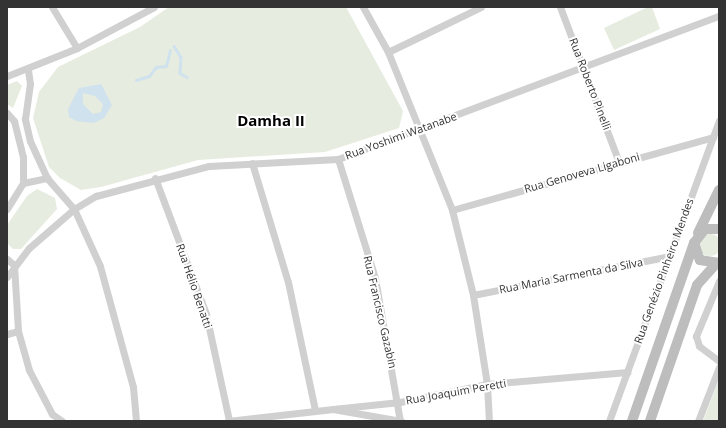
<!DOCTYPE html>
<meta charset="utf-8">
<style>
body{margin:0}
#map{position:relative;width:726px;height:428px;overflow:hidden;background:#fff;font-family:"Open Sans",sans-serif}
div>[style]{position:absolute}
.green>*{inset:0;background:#e6ecdf}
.round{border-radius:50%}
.water>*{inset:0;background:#cfe2ee}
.stream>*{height:2.5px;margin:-1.25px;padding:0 1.25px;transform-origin:1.25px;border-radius:1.25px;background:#cfe2ee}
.street>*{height:7px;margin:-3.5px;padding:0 3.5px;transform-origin:3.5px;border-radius:3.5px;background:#d0d0d0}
.secondary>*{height:10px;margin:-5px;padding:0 5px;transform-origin:5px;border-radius:5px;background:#bdbdbd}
span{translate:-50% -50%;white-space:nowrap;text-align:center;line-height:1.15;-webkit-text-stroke:4px #fff;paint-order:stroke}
.street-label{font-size:11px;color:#333}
.district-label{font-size:15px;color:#000;font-weight:700}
.frame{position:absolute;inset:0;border:8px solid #333;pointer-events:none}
</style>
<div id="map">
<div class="green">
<i style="clip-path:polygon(169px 7px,346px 7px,403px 111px,399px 128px,325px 152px,198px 160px,101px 187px,81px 190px,60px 178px,49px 167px,33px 118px,39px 92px,58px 67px,140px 27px)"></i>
<i style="clip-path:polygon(648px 7px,652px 7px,660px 29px,614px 50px,604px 28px)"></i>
<i style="clip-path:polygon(17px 81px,22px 86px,13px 108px,7px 104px,7px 85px)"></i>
<i style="clip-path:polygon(37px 189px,55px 198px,57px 209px,21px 249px,13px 249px,7px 243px,7px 225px,27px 196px)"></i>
<i class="round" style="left:699px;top:234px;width:22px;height:22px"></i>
<i style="clip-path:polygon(719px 379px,719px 421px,703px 421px)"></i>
</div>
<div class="water">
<i style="clip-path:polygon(evenodd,101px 84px,112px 105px,104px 118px,94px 123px,76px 121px,69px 117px,68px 109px,79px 88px,101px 84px,83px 93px,95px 96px,103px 104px,101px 112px,93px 114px,83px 104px,83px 93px)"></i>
</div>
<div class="stream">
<i style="left:174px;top:46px;width:13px;rotate:58deg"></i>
<i style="left:181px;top:57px;width:16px;rotate:94deg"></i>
<i style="left:180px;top:73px;width:8px;rotate:30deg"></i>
<i style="left:136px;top:80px;width:14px;rotate:-17deg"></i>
<i style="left:149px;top:76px;width:11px;rotate:-52deg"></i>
<i style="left:156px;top:67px;width:10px;rotate:-6deg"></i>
<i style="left:166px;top:66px;width:16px;rotate:-76deg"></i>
</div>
<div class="street">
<i style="left:52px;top:7px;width:48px;rotate:58.6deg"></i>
<i style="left:363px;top:7px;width:51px;rotate:60.9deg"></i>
<i style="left:388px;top:52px;width:170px;rotate:67.9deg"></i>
<i style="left:452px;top:210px;width:88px;rotate:76.1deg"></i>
<i style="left:473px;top:295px;width:90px;rotate:81.1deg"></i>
<i style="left:487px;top:384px;width:37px;rotate:87deg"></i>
<i style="left:560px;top:7px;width:166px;rotate:69.2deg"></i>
<i style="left:388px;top:52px;width:103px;rotate:-25.8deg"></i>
<i style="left:7px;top:76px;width:75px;rotate:-21.8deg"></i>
<i style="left:77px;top:48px;width:87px;rotate:-28deg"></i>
<i style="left:7px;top:113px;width:11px;rotate:49deg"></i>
<i style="left:14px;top:121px;width:37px;rotate:76deg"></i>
<i style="left:23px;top:157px;width:26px;rotate:90deg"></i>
<i style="left:23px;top:183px;width:31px;rotate:122deg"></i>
<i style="left:338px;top:159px;width:125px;rotate:72.7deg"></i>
<i style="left:375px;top:278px;width:145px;rotate:80.1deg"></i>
<i style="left:252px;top:163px;width:124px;rotate:73.2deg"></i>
<i style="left:288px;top:282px;width:131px;rotate:78.1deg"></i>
<i style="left:155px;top:178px;width:145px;rotate:69.4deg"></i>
<i style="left:206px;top:314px;width:108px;rotate:77.8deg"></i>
<i style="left:23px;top:183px;width:25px;rotate:-12deg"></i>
<i style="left:452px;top:210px;width:271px;rotate:-15.6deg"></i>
<i style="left:7px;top:259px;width:9px;rotate:41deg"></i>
<i style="left:14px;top:265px;width:66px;rotate:86.5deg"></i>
<i style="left:18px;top:331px;width:41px;rotate:74.2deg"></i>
<i style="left:29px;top:370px;width:50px;rotate:62.4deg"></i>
<i style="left:52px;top:414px;width:12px;rotate:35deg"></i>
<i style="left:7px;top:277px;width:36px;rotate:-53deg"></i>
<i style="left:29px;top:248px;width:60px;rotate:-40.9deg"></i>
<i style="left:74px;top:209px;width:41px;rotate:-131.1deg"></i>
<i style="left:47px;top:178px;width:41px;rotate:-114.7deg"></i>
<i style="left:30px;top:141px;width:23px;rotate:-103deg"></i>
<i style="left:25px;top:119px;width:35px;rotate:-82deg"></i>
<i style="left:30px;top:84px;width:15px;rotate:-98deg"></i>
<i style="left:719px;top:281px;width:60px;rotate:112.7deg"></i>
<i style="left:696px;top:336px;width:10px;rotate:73deg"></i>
<i style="left:699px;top:346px;width:25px;rotate:37deg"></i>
<i style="left:473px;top:295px;width:201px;rotate:-11.2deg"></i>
<i style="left:7px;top:334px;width:11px;rotate:-15deg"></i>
<i style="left:333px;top:409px;width:67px;rotate:-6deg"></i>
<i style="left:400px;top:402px;width:89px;rotate:-11.7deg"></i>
<i style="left:487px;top:384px;width:141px;rotate:-4.9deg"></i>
<i style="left:136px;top:421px;width:34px;rotate:-95deg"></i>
<i style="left:133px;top:387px;width:125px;rotate:-105.3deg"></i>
<i style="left:100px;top:266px;width:63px;rotate:-114.5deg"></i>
<i style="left:74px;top:209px;width:26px;rotate:-31deg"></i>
<i style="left:96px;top:196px;width:117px;rotate:-14.9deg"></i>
<i style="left:209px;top:166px;width:129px;rotate:-3.1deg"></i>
<i style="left:338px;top:159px;width:407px;rotate:-20.6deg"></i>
<i style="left:228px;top:421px;width:106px;rotate:-6.5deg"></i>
<i style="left:333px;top:409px;width:69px;rotate:10deg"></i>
<i style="left:609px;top:421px;width:320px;rotate:-69.9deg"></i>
<i style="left:698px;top:421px;width:58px;rotate:-68.7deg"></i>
</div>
<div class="secondary">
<i style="left:719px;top:229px;width:14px;rotate:180deg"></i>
<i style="left:705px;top:229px;width:18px;rotate:128deg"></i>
<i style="left:694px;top:243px;width:18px;rotate:71deg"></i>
<i style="left:700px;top:260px;width:19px;rotate:9deg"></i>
<i style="left:698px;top:233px;width:48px;rotate:-64deg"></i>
<i style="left:632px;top:421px;width:188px;rotate:-70.8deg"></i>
<i style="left:650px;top:421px;width:144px;rotate:-70.9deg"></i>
<i style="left:697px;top:285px;width:30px;rotate:-48deg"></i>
</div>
<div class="street-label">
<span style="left:590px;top:84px;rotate:69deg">Rua Roberto Pinelli</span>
<span style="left:401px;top:136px;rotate:-20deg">Rua Yoshimi Watanabe</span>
<span style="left:582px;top:173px;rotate:-16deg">Rua Genoveva Ligaboni</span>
<span style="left:664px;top:271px;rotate:-70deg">Rua Genézio Pinheiro Mendes</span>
<span style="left:571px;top:276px;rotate:-11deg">Rua Maria Sarmenta da Silva</span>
<span style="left:194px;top:286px;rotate:71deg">Rua Hélio Benatti</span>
<span style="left:380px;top:312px;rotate:77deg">Rua Francisco Gazabin</span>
<span style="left:456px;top:392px;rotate:-10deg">Rua Joaquim Peretti</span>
</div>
<div class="district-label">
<span style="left:271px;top:121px">Damha II</span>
</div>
<div class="frame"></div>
</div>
